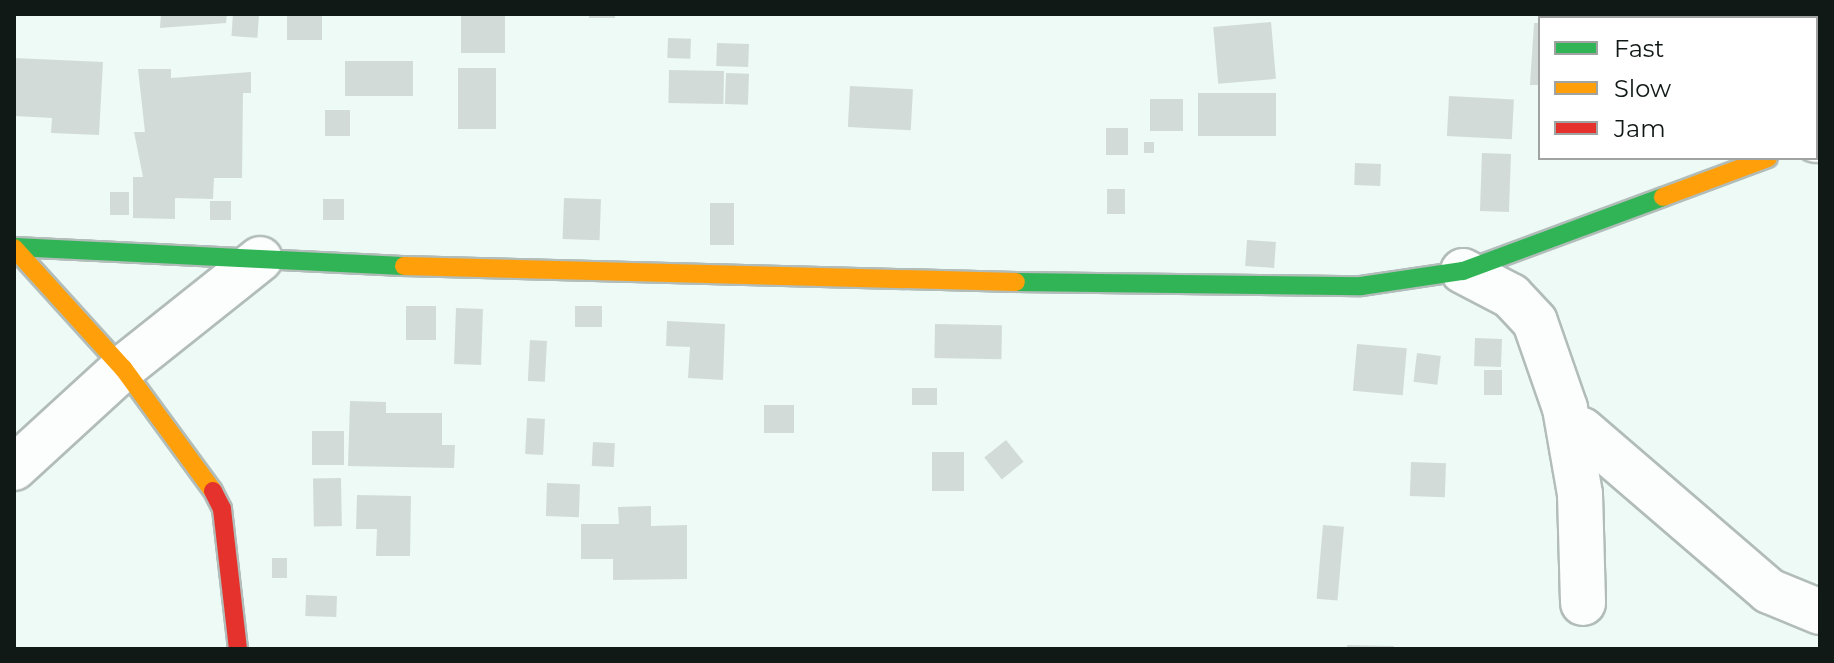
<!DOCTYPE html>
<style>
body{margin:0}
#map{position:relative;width:1834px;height:663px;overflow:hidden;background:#edfaf6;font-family:Montserrat,sans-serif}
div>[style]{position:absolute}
.building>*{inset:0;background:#d2dbd8;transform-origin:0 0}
.roads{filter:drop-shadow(2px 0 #b2bcb9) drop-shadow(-2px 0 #b2bcb9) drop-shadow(0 2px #b2bcb9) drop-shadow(0 -2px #b2bcb9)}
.street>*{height:44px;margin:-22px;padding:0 22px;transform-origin:22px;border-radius:22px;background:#fcfefe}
.fast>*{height:18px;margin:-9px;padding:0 9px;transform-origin:9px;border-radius:9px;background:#30b455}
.slow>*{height:18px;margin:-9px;padding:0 9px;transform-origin:9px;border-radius:9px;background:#ff9f0a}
.jam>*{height:18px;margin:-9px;padding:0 9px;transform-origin:9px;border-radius:9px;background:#e5322d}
span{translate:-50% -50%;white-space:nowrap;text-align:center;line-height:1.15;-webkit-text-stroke:8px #fff;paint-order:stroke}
.frame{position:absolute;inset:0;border:16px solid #111917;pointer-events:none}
.legend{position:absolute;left:1538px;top:16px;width:280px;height:144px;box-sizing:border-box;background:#fff;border:2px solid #a0a3a2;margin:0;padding:10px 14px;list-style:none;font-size:24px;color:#111917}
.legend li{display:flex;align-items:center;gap:16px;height:40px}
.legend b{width:40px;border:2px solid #a0a3a2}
</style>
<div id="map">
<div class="building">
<i style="clip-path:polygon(161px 14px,227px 14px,226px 23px,160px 28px)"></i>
<i style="left:233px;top:14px;width:26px;height:22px;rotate:4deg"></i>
<i style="left:287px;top:14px;width:35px;height:26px"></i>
<i style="left:461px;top:14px;width:44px;height:39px"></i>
<i style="left:589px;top:14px;width:26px;height:4px"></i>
<i style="left:1271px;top:22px;width:57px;height:58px;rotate:85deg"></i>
<i style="clip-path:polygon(1534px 23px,1540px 23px,1540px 85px,1530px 85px)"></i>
<i style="left:668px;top:38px;width:23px;height:20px;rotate:2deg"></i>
<i style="left:717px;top:43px;width:32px;height:23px;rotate:2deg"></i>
<i style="clip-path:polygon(14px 58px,103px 62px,99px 135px,51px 133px,52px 118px,14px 116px)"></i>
<i style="left:413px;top:61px;width:35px;height:68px;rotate:90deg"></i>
<i style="left:458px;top:68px;width:38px;height:61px"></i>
<i style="clip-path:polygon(138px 69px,171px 69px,171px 78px,251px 72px,251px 93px,243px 93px,242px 178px,214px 178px,213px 199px,175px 198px,175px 219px,133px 218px,133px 177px,143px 177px,134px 132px,145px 132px)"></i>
<i style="left:669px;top:70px;width:55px;height:33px;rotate:1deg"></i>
<i style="left:726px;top:73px;width:23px;height:31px;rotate:2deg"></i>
<i style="left:850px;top:86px;width:63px;height:41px;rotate:3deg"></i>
<i style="left:1198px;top:93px;width:78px;height:43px"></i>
<i style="left:1449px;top:96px;width:65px;height:40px;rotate:3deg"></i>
<i style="left:1150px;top:99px;width:33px;height:32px"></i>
<i style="left:325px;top:110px;width:25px;height:26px"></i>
<i style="left:1106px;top:128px;width:22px;height:27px"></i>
<i style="left:1144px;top:142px;width:10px;height:11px"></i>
<i style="left:1482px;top:153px;width:29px;height:58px;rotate:2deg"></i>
<i style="left:1355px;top:163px;width:26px;height:22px;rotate:2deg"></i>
<i style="left:1107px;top:189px;width:18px;height:25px"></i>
<i style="left:110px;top:192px;width:19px;height:23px"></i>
<i style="left:564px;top:198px;width:37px;height:41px;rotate:2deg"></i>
<i style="left:344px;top:199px;width:21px;height:21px;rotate:90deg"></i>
<i style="left:210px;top:201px;width:21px;height:19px"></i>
<i style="left:710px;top:203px;width:24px;height:42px"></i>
<i style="left:1247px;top:240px;width:29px;height:26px;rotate:4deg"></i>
<i style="left:406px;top:306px;width:30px;height:34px"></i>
<i style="left:575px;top:306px;width:27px;height:21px"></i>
<i style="left:456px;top:308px;width:27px;height:56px;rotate:2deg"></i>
<i style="clip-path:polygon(667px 321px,725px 324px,723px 380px,688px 378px,690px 347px,666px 346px)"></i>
<i style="left:935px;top:324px;width:67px;height:34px;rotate:1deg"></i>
<i style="left:1475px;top:338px;width:27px;height:28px;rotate:2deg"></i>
<i style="left:530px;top:340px;width:17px;height:41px;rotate:3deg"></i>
<i style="left:1357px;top:344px;width:50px;height:47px;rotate:5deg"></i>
<i style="left:1417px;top:353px;width:24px;height:29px;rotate:7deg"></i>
<i style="left:1484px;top:370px;width:18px;height:25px"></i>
<i style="left:912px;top:388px;width:25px;height:17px"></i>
<i style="clip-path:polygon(350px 401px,386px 402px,386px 413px,442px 413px,442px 445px,455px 445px,454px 468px,348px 466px)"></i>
<i style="left:764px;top:405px;width:30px;height:28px"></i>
<i style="left:527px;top:418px;width:18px;height:36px;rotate:3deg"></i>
<i style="left:344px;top:431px;width:34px;height:32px;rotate:90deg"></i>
<i style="left:1006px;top:440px;width:28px;height:28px;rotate:51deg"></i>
<i style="left:593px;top:442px;width:22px;height:24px;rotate:3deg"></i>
<i style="left:932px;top:452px;width:32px;height:39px"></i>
<i style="left:1411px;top:462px;width:35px;height:34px;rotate:2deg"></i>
<i style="left:341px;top:478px;width:48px;height:28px;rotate:89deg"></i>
<i style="left:547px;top:483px;width:33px;height:33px;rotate:2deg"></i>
<i style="clip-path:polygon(357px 495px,411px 496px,410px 556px,376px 556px,377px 529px,356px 529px)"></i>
<i style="clip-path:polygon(651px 506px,651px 526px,687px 525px,687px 579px,613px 580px,613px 559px,581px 559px,581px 524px,619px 524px,618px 507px)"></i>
<i style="left:1323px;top:525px;width:21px;height:74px;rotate:5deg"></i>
<i style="left:272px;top:558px;width:15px;height:20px"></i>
<i style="left:306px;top:595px;width:31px;height:21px;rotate:2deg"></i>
<i style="clip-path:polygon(1347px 645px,1394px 646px,1394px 649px,1347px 649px)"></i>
</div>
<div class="roads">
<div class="street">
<i style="left:1816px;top:140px;width:4px;rotate:-14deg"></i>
<i style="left:1463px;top:271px;width:54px;rotate:27.5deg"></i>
<i style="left:1511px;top:296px;width:35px;rotate:47deg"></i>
<i style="left:1535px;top:322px;width:91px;rotate:70.8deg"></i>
<i style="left:1565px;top:408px;width:87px;rotate:80.1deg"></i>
<i style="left:1580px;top:494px;width:109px;rotate:88.4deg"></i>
<i style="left:1582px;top:430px;width:247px;rotate:40.7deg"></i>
<i style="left:1769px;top:591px;width:55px;rotate:22.4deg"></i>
<i style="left:14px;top:468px;width:148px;rotate:-42.5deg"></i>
<i style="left:123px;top:368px;width:175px;rotate:-38.5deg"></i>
</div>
<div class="fast">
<i style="left:14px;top:247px;width:390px;rotate:2.8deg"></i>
<i style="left:1016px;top:282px;width:345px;rotate:0.7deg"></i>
<i style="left:1361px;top:286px;width:103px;rotate:-8.4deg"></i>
<i style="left:1463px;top:271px;width:213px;rotate:-20.3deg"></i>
</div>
<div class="slow">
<i style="left:1663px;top:197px;width:112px;rotate:-20.4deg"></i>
<i style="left:14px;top:248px;width:162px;rotate:47.8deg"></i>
<i style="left:123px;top:368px;width:152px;rotate:53.8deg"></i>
<i style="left:404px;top:266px;width:612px;rotate:1.5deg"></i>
</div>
<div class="jam">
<i style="left:213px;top:491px;width:20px;rotate:63deg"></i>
<i style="left:222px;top:509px;width:141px;rotate:83.5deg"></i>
</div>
</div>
<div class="frame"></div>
<ul class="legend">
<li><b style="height:10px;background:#30b455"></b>Fast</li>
<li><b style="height:10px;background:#ff9f0a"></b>Slow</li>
<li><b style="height:10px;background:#e5322d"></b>Jam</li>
</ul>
</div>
